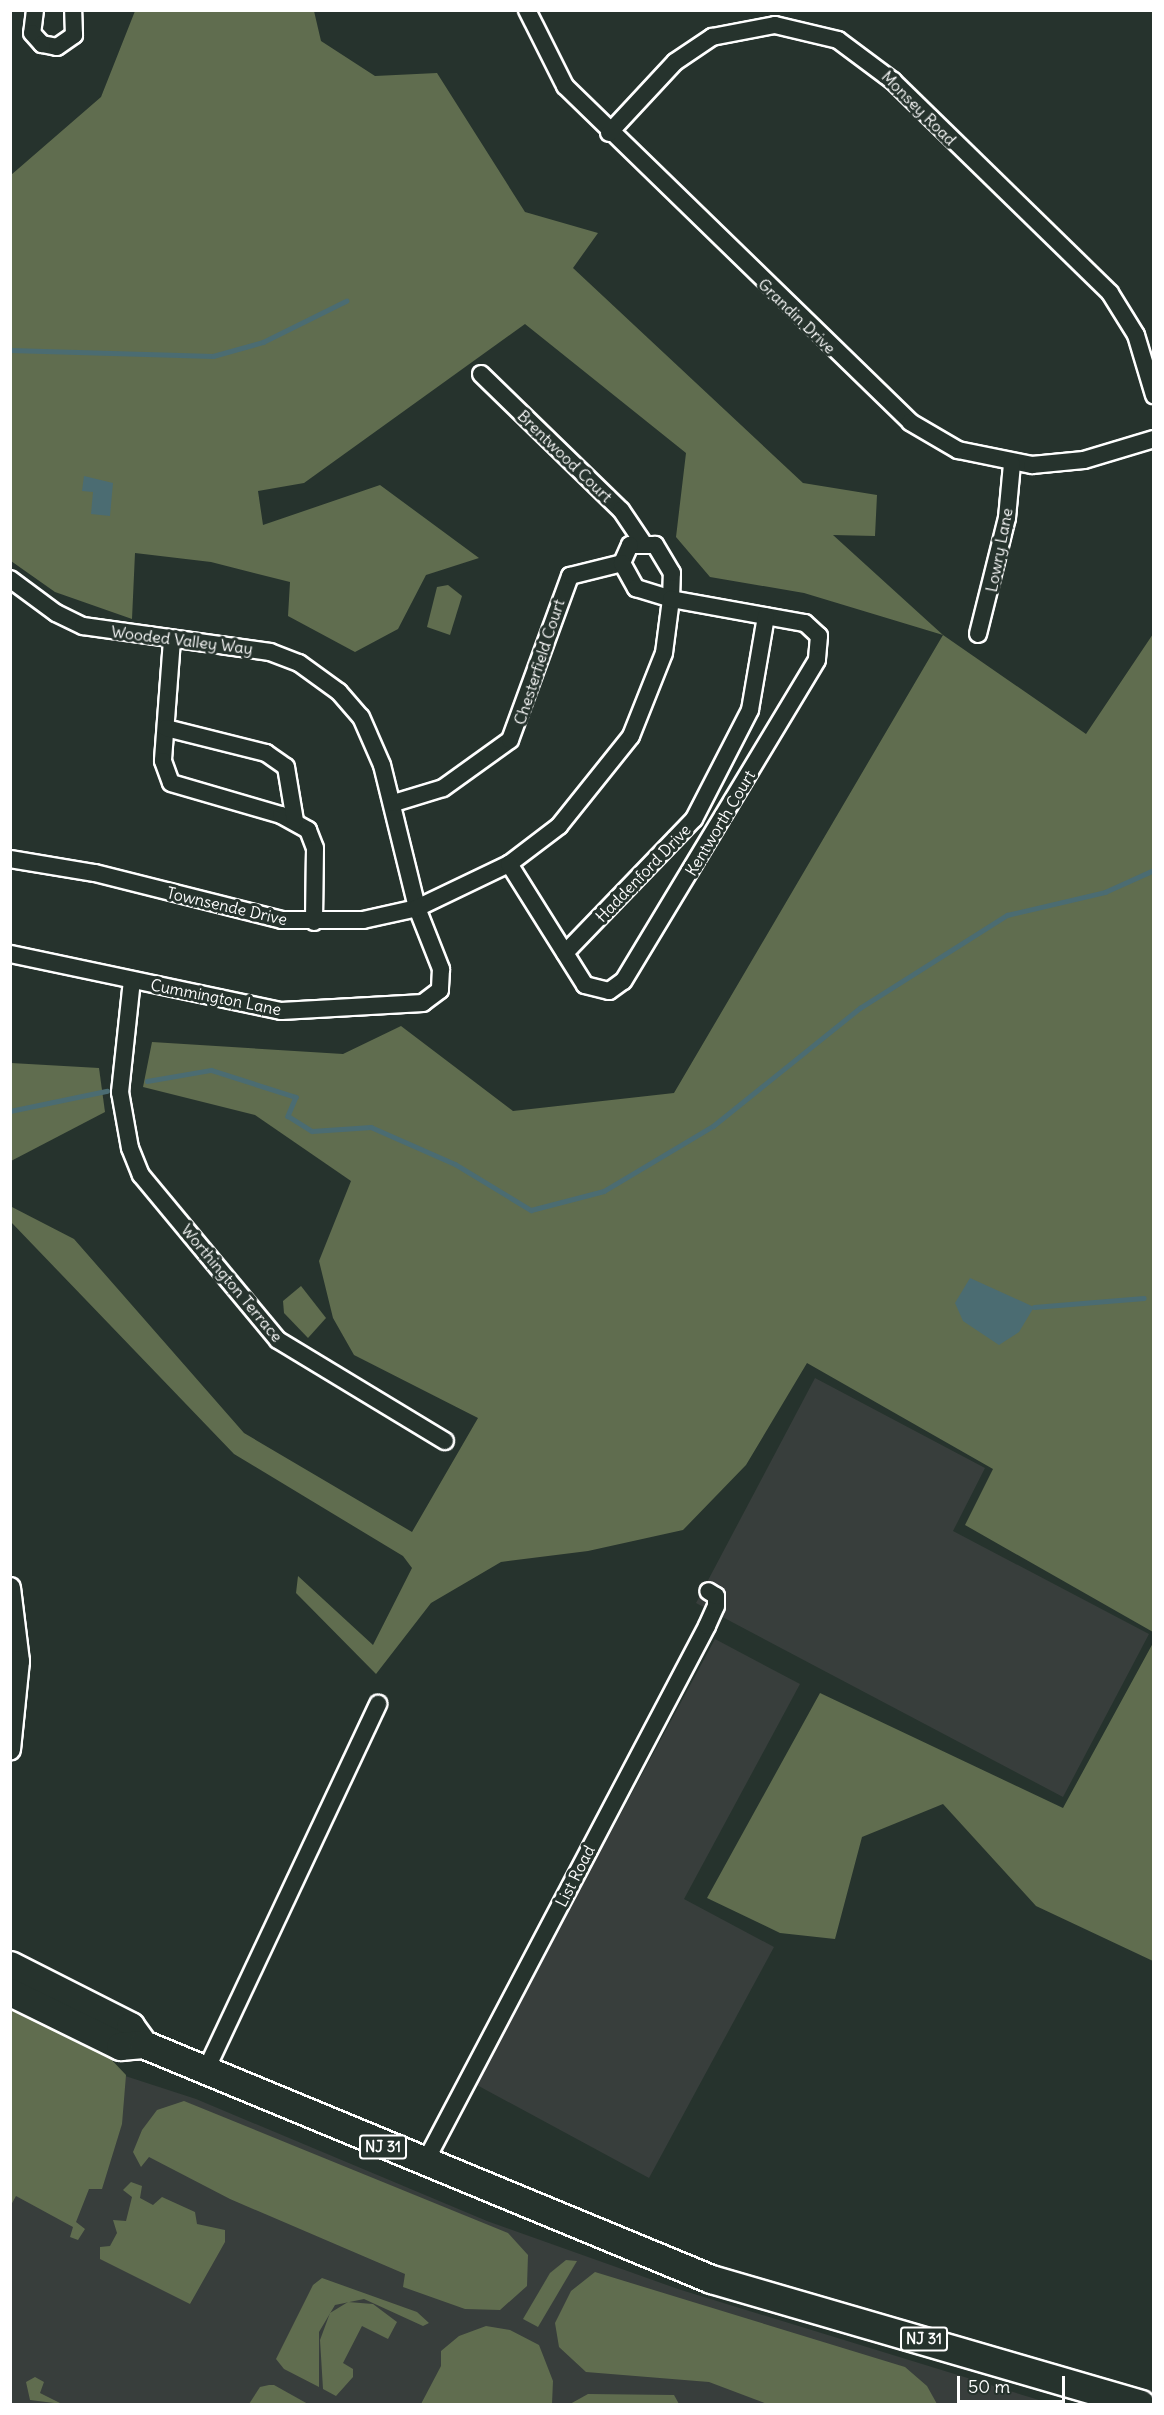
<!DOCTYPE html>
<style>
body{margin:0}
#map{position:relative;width:1164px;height:2415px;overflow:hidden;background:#26332d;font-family:Delius,sans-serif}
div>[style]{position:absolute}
.built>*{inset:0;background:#383e3c}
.green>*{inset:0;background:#606d4f}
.water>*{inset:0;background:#4b6c72}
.stream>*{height:4.5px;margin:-2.25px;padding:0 2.25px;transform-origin:2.25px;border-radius:2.25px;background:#4b6c72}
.roads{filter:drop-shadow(2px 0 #fff) drop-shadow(-2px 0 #fff) drop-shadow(0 2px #fff) drop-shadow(0 -2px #fff)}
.minor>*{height:16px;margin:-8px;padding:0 8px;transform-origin:8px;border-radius:8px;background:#26332d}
.tertiary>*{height:20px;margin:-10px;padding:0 10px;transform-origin:10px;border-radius:10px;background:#26332d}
.trunk>*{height:27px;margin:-13.5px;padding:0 13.5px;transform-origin:13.5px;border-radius:13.5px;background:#26332d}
span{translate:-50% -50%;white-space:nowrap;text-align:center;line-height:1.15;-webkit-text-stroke:6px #26332d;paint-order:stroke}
.shield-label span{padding:2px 4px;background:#26332d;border:2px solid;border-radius:4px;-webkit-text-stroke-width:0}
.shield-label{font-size:15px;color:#fff;font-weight:700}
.street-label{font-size:16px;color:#fff}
.frame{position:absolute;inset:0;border:12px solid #fff;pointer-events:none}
.scale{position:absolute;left:957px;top:2376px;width:108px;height:27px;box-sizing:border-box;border:3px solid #fff;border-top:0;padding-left:8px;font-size:18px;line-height:21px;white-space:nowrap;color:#fff;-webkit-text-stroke:4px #26332d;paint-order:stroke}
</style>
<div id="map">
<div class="built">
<i style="clip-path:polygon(815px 1378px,985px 1468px,953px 1531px,1149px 1634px,1063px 1797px,696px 1603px)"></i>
<i style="clip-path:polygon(715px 1639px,800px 1684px,684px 1899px,774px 1947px,649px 2178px,475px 2084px)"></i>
<i style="clip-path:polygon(113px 2072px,196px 2099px,487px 2221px,678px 2289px,1052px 2404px,11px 2404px,11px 2186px)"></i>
</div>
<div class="green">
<i style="clip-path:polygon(135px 11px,314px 11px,321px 41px,375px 76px,437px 73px,525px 212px,598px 233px,573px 268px,803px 483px,877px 495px,875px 536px,833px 535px,943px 635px,1086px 734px,1153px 634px,1153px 1632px,965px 1525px,993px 1469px,807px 1363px,746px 1465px,683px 1530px,588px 1551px,501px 1562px,431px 1603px,376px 1674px,296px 1593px,298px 1576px,373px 1645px,412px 1568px,403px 1556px,234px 1454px,11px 1222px,10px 1206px,74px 1239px,244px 1433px,412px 1532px,478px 1418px,354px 1355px,333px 1318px,319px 1261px,351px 1181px,255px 1115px,143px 1087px,152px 1042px,343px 1054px,401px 1026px,513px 1111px,674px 1093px,943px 635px,804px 593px,710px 577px,676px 537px,686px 453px,525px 324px,304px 483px,258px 491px,263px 525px,380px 485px,479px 558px,426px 575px,398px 629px,355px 652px,288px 616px,290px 582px,211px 562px,135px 553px,132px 619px,55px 592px,11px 561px,11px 175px,101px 97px)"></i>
<i style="clip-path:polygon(448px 585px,462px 596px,450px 635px,427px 627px,437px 587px)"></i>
<i style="clip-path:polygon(11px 1063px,99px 1068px,105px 1112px,11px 1161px)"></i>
<i style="clip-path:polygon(301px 1286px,326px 1318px,308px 1338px,284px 1313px,283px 1301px)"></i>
<i style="clip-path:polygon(1153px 1643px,1153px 1961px,1036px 1906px,943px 1804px,862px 1837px,835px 1939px,780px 1933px,707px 1898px,820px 1693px,1063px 1808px)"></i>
<i style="clip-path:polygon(10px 2009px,107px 2055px,126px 2075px,122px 2124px,102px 2189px,89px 2189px,76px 2222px,85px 2229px,78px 2240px,70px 2237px,73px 2227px,16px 2196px,11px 2205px)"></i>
<i style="clip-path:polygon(184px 2101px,508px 2233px,528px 2255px,527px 2286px,500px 2310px,465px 2309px,403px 2287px,405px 2274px,230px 2199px,149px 2157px,141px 2167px,133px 2152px,142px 2130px,157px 2110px)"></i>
<i style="clip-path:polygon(131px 2182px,142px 2186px,140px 2198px,153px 2205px,162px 2197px,195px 2212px,197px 2224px,225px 2230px,225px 2242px,190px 2304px,100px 2259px,100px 2247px,110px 2246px,117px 2233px,113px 2220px,126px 2221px,132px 2197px,123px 2190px)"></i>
<i style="clip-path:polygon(566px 2260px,577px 2261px,538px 2327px,523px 2319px,550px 2273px)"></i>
<i style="clip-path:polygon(595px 2272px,905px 2367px,927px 2386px,937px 2404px,767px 2404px,709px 2382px,586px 2372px,559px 2347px,555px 2323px,571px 2291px)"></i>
<i style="clip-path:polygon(322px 2278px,417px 2312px,429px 2323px,423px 2326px,364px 2299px,335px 2305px,319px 2332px,319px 2387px,284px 2369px,276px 2359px,313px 2285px)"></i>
<i style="clip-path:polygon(348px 2302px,373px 2304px,397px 2322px,388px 2339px,362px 2326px,343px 2363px,353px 2369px,353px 2377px,336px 2396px,323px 2389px,320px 2340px,330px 2313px)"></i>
<i style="clip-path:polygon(486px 2326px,510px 2330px,539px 2345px,553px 2381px,552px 2404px,421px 2404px,441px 2366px,441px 2351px,459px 2336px)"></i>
<i style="clip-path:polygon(35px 2377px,44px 2382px,40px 2393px,62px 2404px,30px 2400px,26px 2382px)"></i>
<i style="clip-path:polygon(269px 2385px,274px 2385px,308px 2404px,249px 2404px,260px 2387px)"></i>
<i style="clip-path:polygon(588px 2394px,674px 2395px,679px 2404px,570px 2404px)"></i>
</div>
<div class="water">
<i style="clip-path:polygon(84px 476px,113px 483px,110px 516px,91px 514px,93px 492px,82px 491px)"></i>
<i style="clip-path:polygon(970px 1278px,1034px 1307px,1019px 1332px,999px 1345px,963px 1321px,955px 1303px)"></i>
</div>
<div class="stream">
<i style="left:10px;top:350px;width:203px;rotate:1.7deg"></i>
<i style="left:213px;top:356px;width:52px;rotate:-15.6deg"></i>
<i style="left:263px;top:342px;width:93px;rotate:-26.3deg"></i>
<i style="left:147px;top:1081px;width:65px;rotate:-9.8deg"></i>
<i style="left:211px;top:1070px;width:89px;rotate:17.6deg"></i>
<i style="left:296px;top:1097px;width:21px;rotate:113deg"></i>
<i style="left:288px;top:1116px;width:28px;rotate:32deg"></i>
<i style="left:312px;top:1131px;width:59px;rotate:-3.9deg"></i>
<i style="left:371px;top:1127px;width:92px;rotate:23.8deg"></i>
<i style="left:455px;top:1164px;width:89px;rotate:31.2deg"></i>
<i style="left:531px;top:1210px;width:75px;rotate:-14.6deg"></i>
<i style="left:604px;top:1191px;width:127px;rotate:-30.8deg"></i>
<i style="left:713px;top:1126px;width:189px;rotate:-38.8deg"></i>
<i style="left:860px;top:1008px;width:174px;rotate:-32.3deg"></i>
<i style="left:1007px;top:915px;width:101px;rotate:-13.2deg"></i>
<i style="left:1105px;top:892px;width:54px;rotate:-24.2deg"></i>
<i style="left:10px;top:1111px;width:99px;rotate:-11.7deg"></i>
<i style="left:1034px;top:1307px;width:110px;rotate:-4.7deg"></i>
</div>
<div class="roads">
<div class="minor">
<i style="left:35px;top:10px;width:23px;rotate:97deg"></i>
<i style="left:32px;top:33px;width:15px;rotate:48deg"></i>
<i style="left:42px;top:44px;width:15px;rotate:11deg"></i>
<i style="left:57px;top:47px;width:21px;rotate:-35deg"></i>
<i style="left:74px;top:35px;width:25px;rotate:-92deg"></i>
<i style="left:527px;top:10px;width:85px;rotate:63.4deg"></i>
<i style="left:565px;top:86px;width:482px;rotate:44.2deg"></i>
<i style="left:910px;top:422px;width:56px;rotate:30.3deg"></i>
<i style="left:958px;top:450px;width:76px;rotate:11.5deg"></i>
<i style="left:1032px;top:465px;width:52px;rotate:-5.5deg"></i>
<i style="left:1084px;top:460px;width:73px;rotate:-16.7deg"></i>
<i style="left:609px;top:133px;width:97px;rotate:-47.1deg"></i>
<i style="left:675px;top:62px;width:45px;rotate:-34deg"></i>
<i style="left:712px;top:37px;width:64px;rotate:-10.8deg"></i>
<i style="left:775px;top:25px;width:65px;rotate:13.4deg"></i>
<i style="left:838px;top:40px;width:69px;rotate:36.7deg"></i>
<i style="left:893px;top:81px;width:303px;rotate:44.3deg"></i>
<i style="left:1110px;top:293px;width:49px;rotate:58.2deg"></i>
<i style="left:1136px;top:335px;width:63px;rotate:73.3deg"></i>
<i style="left:481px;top:374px;width:195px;rotate:44.2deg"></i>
<i style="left:621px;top:510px;width:40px;rotate:56deg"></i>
<i style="left:10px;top:579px;width:57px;rotate:36.5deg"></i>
<i style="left:56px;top:613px;width:30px;rotate:26deg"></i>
<i style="left:83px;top:626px;width:189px;rotate:7.9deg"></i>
<i style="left:270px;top:652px;width:31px;rotate:21deg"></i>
<i style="left:299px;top:663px;width:49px;rotate:35.9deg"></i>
<i style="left:339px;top:692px;width:33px;rotate:49deg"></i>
<i style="left:361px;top:717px;width:52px;rotate:66.4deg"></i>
<i style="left:382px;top:765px;width:147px;rotate:76.2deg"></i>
<i style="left:417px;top:908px;width:66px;rotate:68.5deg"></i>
<i style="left:441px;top:969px;width:21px;rotate:93deg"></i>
<i style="left:440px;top:990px;width:21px;rotate:143deg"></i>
<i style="left:423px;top:1003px;width:142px;rotate:176.8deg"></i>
<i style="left:281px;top:1011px;width:277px;rotate:-168.1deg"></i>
<i style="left:978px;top:634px;width:120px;rotate:-76deg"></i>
<i style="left:1007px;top:518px;width:54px;rotate:-84.7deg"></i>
<i style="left:172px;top:640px;width:121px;rotate:94.3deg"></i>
<i style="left:163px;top:761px;width:23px;rotate:70deg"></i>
<i style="left:171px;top:783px;width:115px;rotate:16.2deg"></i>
<i style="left:281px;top:815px;width:31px;rotate:29deg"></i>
<i style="left:308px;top:830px;width:19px;rotate:69deg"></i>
<i style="left:315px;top:848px;width:74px;rotate:90.8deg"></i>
<i style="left:166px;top:728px;width:103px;rotate:14deg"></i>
<i style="left:266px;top:753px;width:24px;rotate:35deg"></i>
<i style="left:286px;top:767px;width:55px;rotate:80.5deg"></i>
<i style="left:394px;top:803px;width:51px;rotate:-17deg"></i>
<i style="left:443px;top:788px;width:82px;rotate:-35.6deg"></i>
<i style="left:510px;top:740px;width:175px;rotate:-69.9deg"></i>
<i style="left:570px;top:576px;width:54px;rotate:-14deg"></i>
<i style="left:10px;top:859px;width:86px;rotate:9.4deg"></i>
<i style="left:95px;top:873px;width:193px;rotate:14.1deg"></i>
<i style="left:282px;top:920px;width:81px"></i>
<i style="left:363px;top:920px;width:55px;rotate:-12.5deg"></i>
<i style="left:417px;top:908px;width:102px;rotate:-25.6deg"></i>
<i style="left:509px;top:864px;width:63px;rotate:-37.2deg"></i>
<i style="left:559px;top:826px;width:115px;rotate:-51.3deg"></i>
<i style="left:631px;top:736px;width:89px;rotate:-68.3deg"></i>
<i style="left:664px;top:653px;width:54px;rotate:-82.6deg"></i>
<i style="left:671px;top:599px;width:26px;rotate:-88deg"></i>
<i style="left:672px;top:573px;width:33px;rotate:-121deg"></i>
<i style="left:655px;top:545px;width:25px;rotate:180deg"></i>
<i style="left:630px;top:545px;width:20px;rotate:114deg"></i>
<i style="left:622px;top:563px;width:29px;rotate:61deg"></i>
<i style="left:636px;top:588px;width:37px;rotate:17deg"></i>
<i style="left:671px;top:599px;width:136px;rotate:10.2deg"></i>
<i style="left:805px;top:623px;width:19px;rotate:43deg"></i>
<i style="left:819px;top:636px;width:24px;rotate:95deg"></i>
<i style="left:817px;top:660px;width:375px;rotate:121.1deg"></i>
<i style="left:623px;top:981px;width:17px;rotate:144deg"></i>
<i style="left:609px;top:991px;width:25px;rotate:-166deg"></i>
<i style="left:585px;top:985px;width:143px;rotate:-122.1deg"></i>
<i style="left:565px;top:953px;width:186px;rotate:-46.1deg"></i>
<i style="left:694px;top:819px;width:123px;rotate:-62.8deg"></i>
<i style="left:750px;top:710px;width:95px;rotate:-80.3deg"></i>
<i style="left:132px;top:980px;width:113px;rotate:96.1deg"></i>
<i style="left:120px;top:1092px;width:57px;rotate:79.9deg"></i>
<i style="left:130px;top:1148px;width:29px;rotate:68deg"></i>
<i style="left:141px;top:1175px;width:214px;rotate:50.3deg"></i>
<i style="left:278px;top:1340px;width:195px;rotate:31.2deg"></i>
<i style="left:205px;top:2072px;width:407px;rotate:-64.8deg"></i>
<i style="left:424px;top:2164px;width:608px;rotate:-62.25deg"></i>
<i style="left:707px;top:1626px;width:22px;rotate:-66deg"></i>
<i style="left:716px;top:1606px;width:10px;rotate:-90deg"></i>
<i style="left:716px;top:1596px;width:9px;rotate:-148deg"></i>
</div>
<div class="tertiary">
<i style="left:10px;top:1588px;width:74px;rotate:83deg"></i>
<i style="left:19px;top:1661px;width:89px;rotate:95.8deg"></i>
</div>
<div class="trunk">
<i style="left:10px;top:1965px;width:135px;rotate:26.9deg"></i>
<i style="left:130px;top:2026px;width:22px;rotate:54deg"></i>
<i style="left:10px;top:1992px;width:123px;rotate:26.1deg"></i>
<i style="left:120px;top:2046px;width:23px;rotate:-5deg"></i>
<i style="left:143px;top:2044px;width:615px;rotate:22.48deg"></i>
<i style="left:711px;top:2279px;width:447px;rotate:16.2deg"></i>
</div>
</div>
<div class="shield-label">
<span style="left:383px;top:2147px">NJ 31</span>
<span style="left:924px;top:2339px">NJ 31</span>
</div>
<div class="street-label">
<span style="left:919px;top:108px;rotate:45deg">Monsey Road</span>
<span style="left:797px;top:316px;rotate:44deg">Grandin Drive</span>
<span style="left:565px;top:456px;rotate:44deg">Brentwood Court</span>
<span style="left:999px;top:550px;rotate:-79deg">Lowry Lane</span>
<span style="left:182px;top:640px;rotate:7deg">Wooded Valley Way</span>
<span style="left:539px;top:662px;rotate:-72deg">Chesterfield Court</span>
<span style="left:720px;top:823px;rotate:-59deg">Kentworth Court</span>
<span style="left:643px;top:873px;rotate:-46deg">Haddenford Drive</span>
<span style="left:227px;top:906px;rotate:13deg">Townsende Drive</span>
<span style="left:216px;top:997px;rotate:11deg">Cummington Lane</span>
<span style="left:232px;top:1283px;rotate:50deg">Worthington Terrace</span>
<span style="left:575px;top:1876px;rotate:-63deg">List Road</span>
</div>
<div class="frame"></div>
<div class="scale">50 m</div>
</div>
